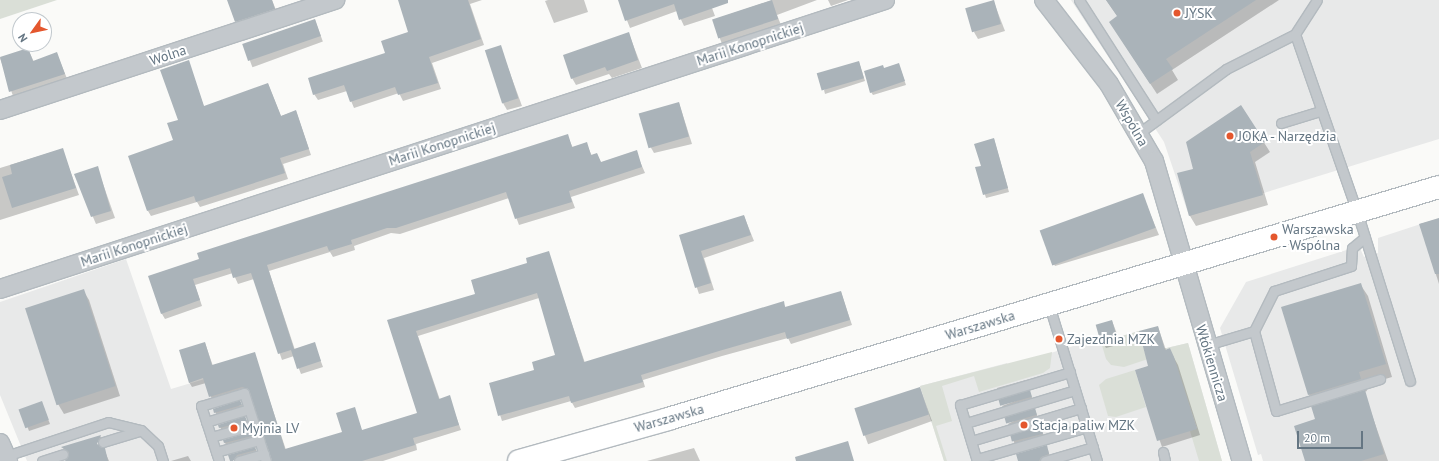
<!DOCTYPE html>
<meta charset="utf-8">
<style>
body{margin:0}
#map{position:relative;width:1439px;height:461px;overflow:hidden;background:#fafaf8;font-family:"PT Sans",sans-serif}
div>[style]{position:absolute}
.built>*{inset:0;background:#e8e9e9}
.green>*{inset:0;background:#dadfd7}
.shadow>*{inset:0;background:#0003;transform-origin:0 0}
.building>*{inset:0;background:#aab3b9;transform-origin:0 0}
.roads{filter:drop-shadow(1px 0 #b3babf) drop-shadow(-1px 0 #b3babf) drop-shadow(0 1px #b3babf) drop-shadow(0 -1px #b3babf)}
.lane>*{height:9px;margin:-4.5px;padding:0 4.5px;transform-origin:4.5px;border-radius:4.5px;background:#c3c8cc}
.street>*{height:18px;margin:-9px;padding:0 9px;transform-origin:9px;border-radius:9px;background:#c3c8cc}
.secondary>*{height:22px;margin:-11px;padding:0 11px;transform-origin:11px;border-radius:11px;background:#fff}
.dots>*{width:11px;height:11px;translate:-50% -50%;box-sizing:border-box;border:2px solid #fff;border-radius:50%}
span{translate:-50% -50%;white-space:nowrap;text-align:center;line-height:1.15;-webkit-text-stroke:4px #fff;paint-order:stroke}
.poi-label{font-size:14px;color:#657683}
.left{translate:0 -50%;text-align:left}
.street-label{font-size:14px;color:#657683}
.north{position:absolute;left:12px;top:12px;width:40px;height:40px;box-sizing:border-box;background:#fff;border:1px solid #c1c8cd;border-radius:50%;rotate:237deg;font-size:11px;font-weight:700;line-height:16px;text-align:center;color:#657683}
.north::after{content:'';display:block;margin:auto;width:14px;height:18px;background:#e4572e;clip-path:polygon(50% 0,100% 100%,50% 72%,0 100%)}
.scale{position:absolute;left:1297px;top:431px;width:66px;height:18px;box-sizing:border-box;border:2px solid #657683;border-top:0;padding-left:5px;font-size:12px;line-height:14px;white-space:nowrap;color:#657683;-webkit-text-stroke:3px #fff;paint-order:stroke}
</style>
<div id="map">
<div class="built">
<i style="clip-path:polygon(1071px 0,1439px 0,1439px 139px,1189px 216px,1164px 142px)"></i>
<i style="clip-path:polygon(1439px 218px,1439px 461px,1263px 461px,1261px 454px,1258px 455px,1220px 328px,1246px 282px,1359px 246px,1364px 257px,1378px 253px,1378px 238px)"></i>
<i style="clip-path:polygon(126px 259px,171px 389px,245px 367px,273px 461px,27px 461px,0 395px,0 302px)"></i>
<i style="clip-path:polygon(1139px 331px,1145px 353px,1188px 343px,1222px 461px,944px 461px,920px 386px,1007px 363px,1008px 366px,1100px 338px,1101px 342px)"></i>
</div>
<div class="green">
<i style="clip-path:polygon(0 0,57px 0,0 19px)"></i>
<i style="clip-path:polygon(1139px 331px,1145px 353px,1188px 343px,1222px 461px,1199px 461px,1190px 431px,1197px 428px,1170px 348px,1147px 355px,1148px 359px,1124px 367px,1111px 365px,1106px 359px,1101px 342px)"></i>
<i style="clip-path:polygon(1052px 352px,1050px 368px,1043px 373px,979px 392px,974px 376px,942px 386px,952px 421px,936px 426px,947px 461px,944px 461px,920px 386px)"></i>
<i style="clip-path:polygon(1135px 370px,1146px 407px,1116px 417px,1108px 416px,1099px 385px,1106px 379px)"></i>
</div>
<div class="shadow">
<i style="clip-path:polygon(228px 0,272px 0,278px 15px,239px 28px)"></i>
<i style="clip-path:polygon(399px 0,482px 0,470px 4px,484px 45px,432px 63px,441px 89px,403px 101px,399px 93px,354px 108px,347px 91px,318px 100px,314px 94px,386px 54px,409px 33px)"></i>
<i style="clip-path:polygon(548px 0,584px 0,588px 12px,554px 23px,545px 1px)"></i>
<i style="clip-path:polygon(619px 0,709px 0,715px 16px,684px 26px,677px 11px,630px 28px)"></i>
<i style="clip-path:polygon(772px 0,817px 0,777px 15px,781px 25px,722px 44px,713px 20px)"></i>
<i style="clip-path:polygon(828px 0,848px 0,831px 6px)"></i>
<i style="clip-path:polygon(993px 0,1005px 31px,978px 39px,974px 32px)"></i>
<i style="clip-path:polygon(1106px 0,1279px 0,1172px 70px,1178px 80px,1157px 94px,1117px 33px,1118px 17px)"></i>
<i style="left:315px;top:20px;width:23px;height:75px;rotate:70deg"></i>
<i style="clip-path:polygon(629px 34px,642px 68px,612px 78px,609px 74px,576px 85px,572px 78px)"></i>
<i style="clip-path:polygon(500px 46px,522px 106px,507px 110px,503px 103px)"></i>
<i style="clip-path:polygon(28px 49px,34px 62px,57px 54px,68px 81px,14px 99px,0 58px)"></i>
<i style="clip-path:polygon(188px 61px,204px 107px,268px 84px,281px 116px,296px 111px,311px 155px,283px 164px,288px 179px,200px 207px,197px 202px,151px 216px,148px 211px,174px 141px,179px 120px)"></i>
<i style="clip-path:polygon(859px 62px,865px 81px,825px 94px,824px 90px)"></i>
<i style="clip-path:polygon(900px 68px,906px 85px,873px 95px,871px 92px,885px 69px)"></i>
<i style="clip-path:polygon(679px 103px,692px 144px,654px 153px,650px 146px)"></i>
<i style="clip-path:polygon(1241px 106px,1270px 152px,1255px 162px,1268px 205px,1196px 226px,1190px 216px,1178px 174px,1195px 169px)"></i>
<i style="clip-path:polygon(567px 135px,573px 148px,586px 143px,592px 156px,597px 154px,601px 163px,636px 152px,645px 173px,571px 197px,575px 208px,519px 225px,509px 198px,400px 234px,391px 233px,354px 246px,355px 250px,333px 257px,330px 252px,269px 271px,295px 350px,314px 343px,323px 367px,301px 374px,294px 356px,282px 360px,254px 279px,238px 284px,233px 273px,195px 285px,202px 306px,165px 319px,162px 314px,149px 277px)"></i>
<i style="clip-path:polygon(994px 139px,1009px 192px,986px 198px,977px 168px,982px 167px)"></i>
<i style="clip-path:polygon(62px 149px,79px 195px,0 220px,0 168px)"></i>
<i style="clip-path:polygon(97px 167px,115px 218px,96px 224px,75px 175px)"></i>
<i style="clip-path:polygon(1142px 194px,1159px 235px,1055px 266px,1051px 259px)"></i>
<i style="clip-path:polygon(744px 216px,754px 241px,704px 258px,714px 290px,699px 294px,680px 236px)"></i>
<i style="clip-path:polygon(1439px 219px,1439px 284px,1420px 224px)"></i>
<i style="clip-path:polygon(548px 252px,585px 363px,783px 303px,786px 308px,841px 292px,852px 325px,791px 344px,788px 338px,722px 356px,643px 380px,645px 387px,575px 408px,571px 401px,502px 421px,490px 384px,535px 371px,557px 356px,539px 298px,418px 336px,440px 400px,449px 397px,461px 430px,416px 444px,417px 450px,383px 461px,273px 461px,251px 394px,246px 392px,213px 402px,206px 383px,192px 387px,189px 382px,205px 343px,213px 366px,254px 353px,286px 450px,343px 433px,354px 408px,362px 431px,418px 414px,388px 321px,477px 295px)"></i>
<i style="clip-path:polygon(1360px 284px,1368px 296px,1392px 377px,1365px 385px,1367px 391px,1364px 392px,1388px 461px,1306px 461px,1316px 420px,1315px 406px,1309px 395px)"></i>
<i style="clip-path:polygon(83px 290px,89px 300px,120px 396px,64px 414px,58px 404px)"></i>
<i style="clip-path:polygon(1112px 321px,1121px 344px,1106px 348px,1102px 341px)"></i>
<i style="clip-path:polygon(1158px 327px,1166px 350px,1173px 356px,1178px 365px,1200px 435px,1162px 447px,1136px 371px,1149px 366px)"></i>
<i style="clip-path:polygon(1026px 380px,1027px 382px,998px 391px,997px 388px)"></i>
<i style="left:920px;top:388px;width:35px;height:68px;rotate:70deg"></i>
<i style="clip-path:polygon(1031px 395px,1033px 400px,1004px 409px,1002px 406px)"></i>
<i style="clip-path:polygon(242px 405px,243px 408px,217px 416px,214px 409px)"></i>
<i style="clip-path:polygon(43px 406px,50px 424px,29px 431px,21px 410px)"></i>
<i style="clip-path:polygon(1035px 410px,1038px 418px,1010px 427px,1008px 424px)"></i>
<i style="clip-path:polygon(247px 421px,248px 424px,222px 431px,219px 425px)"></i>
<i style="clip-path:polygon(1042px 431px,1044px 437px,1015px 445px,1012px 436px)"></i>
<i style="clip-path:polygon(250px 433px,253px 439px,227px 446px,225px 443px,224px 441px)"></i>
<i style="clip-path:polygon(evenodd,100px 436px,103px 440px,100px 447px,104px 449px,109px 461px,67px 461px,69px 454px,63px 448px,100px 436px,97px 441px,100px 441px,97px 449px,95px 448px,97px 441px)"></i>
<i style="clip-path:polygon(255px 448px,257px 452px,231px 461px,229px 456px)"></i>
<i style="clip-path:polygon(694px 448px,700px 461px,647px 461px)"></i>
<i style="clip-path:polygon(1048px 450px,1050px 457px,1044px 461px,1019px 461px)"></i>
<i style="clip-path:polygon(188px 456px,191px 461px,171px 461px)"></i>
</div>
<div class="building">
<i style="clip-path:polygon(227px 0,272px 0,275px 9px,235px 22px)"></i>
<i style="clip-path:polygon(398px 0,468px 0,481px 39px,429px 57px,438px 83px,398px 95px,395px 87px,350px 102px,344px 85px,313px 95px,308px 78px,385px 53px,381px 41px,408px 32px)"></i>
<i style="clip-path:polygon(618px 0,728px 0,728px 3px,679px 20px,674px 4px,625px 21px)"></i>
<i style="left:772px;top:0;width:20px;height:63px;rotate:72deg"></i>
<i style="left:994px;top:0;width:25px;height:30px;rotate:74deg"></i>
<i style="clip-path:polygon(1106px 0,1256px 0,1166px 59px,1173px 69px,1150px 84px,1109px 22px,1117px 16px)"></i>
<i style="left:315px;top:19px;width:18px;height:77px;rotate:71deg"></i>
<i style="clip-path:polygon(629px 32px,638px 60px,607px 71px,605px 67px,571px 79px,563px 55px)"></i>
<i style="left:501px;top:45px;width:56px;height:17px;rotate:72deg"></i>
<i style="clip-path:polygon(28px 48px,33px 61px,57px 52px,65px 74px,9px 92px,0 57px)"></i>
<i style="clip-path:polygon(189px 60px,204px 106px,268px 83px,281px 116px,296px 110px,309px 149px,280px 158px,285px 173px,196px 202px,194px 196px,147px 211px,128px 156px,173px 140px,167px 123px,178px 120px,160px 70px)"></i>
<i style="left:859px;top:61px;width:18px;height:44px;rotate:74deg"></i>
<i style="clip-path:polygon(899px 63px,905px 81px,870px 93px,864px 71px,883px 65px,884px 68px)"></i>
<i style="left:679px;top:102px;width:36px;height:42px;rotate:74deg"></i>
<i style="clip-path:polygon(1241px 105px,1265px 142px,1250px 152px,1263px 195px,1189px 216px,1177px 173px,1193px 169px,1186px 142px)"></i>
<i style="clip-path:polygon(568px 134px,572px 147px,587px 142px,591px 155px,597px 153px,601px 162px,637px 150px,642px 167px,569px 191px,572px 202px,515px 219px,506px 192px,396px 228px,387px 228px,351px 240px,352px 244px,329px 251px,327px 246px,267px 265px,294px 349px,315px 342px,321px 361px,297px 369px,291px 350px,278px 354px,251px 273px,233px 278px,230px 268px,193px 279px,200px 300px,161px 314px,148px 276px,199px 259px,197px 253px)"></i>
<i style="clip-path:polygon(994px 138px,1008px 188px,983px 195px,975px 167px,981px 166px,974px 144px)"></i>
<i style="clip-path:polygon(63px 148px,76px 188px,12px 208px,2px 177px,12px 174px,10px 165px)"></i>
<i style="clip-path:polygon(98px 166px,111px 211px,91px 217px,74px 174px)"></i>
<i style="left:1143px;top:193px;width:37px;height:110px;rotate:70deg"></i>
<i style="clip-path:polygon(744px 215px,751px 235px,701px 251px,711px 283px,695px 288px,679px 235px)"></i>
<i style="clip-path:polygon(1439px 218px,1439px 274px,1435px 274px,1419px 224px)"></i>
<i style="clip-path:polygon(549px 251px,584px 362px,784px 301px,785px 307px,841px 291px,850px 320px,787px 339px,785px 332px,719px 351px,641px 375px,643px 382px,571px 403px,569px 396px,498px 416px,489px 383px,534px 370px,532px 362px,555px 355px,537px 293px,416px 331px,439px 399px,450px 395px,459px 425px,413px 438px,415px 445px,362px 461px,272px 461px,248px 389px,242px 387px,209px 397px,203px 378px,189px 383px,179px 350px,205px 342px,212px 365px,255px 352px,285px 449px,342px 432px,336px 413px,355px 407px,362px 430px,417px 413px,387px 320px,475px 294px,471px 280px,527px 263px,526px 258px)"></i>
<i style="clip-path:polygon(1361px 283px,1386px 364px,1359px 372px,1361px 379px,1308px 395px,1281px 307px)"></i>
<i style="left:84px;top:289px;width:102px;height:62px;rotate:72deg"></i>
<i style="left:1112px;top:320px;width:18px;height:17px;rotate:74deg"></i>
<i style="clip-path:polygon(1158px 326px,1165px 350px,1170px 348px,1174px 357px,1197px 429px,1157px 441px,1135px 370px,1148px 366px,1139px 331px)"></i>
<i style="left:920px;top:387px;width:29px;height:69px;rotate:72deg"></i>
<i style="left:1030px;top:390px;width:7px;height:33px;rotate:74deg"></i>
<i style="clip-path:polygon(1365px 390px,1384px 454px,1361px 461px,1305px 461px,1294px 426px,1315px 419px,1311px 406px)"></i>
<i style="clip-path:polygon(240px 400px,242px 405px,214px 413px,213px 409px)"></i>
<i style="left:42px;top:401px;width:20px;height:25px;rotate:70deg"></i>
<i style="left:1035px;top:408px;width:7px;height:32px;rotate:74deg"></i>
<i style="clip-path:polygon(245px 416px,247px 421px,219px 428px,218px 425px)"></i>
<i style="left:1041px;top:426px;width:8px;height:32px;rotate:76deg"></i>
<i style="clip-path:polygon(250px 432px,252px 436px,224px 443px,223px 440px)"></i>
<i style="clip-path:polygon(101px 435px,97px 444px,105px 448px,108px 461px,65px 461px,69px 452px,61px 447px)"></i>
<i style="clip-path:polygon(848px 441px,854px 461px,796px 461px,795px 457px)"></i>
<i style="clip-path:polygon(1047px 445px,1049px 454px,1041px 457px,1039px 461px,1018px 461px,1016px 454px)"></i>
<i style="clip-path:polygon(255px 447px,256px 450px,237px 455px,233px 461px,230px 461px,228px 455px)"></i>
</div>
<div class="roads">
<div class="lane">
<i style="left:1079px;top:0;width:143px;rotate:57.3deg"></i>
<i style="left:1295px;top:34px;width:40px;rotate:-57.1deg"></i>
<i style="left:1281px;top:123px;width:41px;rotate:-17.1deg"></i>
<i style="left:1139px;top:133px;width:108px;rotate:-36.3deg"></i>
<i style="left:1226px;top:69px;width:77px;rotate:-26.9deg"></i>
<i style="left:1295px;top:34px;width:188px;rotate:70.8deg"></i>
<i style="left:1357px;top:212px;width:177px;rotate:72.6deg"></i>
<i style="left:1049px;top:305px;width:163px;rotate:72.9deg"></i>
<i style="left:1254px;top:331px;width:83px;rotate:74.6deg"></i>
<i style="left:1276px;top:411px;width:109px;rotate:-17.1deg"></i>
<i style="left:1207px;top:345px;width:49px;rotate:-16.6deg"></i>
<i style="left:1254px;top:331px;width:45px;rotate:-63.4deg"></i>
<i style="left:1274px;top:291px;width:81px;rotate:-18deg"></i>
<i style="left:1351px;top:266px;width:18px;rotate:-87deg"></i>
<i style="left:1352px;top:248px;width:17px;rotate:-40deg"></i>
<i style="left:206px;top:422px;width:45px;rotate:-16.8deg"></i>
<i style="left:966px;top:423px;width:114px;rotate:-16.8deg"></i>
<i style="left:211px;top:437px;width:45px;rotate:-15.6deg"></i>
<i style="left:971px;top:441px;width:115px;rotate:-16.7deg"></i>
<i style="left:103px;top:442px;width:39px;rotate:-17deg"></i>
<i style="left:216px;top:452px;width:45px;rotate:-15.6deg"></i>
<i style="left:1163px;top:452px;width:9px;rotate:77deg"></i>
<i style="left:6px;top:456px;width:108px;rotate:-18.4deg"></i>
<i style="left:108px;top:422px;width:34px;rotate:14deg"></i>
<i style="left:141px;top:430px;width:23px;rotate:43deg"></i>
<i style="left:158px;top:446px;width:16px;rotate:72deg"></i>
<i style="left:977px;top:459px;width:115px;rotate:-16.2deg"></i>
<i style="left:42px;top:461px;width:22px;rotate:-18deg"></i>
<i style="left:219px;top:461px;width:58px;rotate:-108.1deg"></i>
<i style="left:201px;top:406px;width:45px;rotate:-16.8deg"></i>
<i style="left:244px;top:393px;width:71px;rotate:72.1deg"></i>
<i style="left:239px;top:461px;width:26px;rotate:-16deg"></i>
<i style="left:977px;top:461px;width:59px;rotate:-106.9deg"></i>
<i style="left:960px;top:405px;width:115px;rotate:-16.7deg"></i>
<i style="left:1045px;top:461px;width:50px;rotate:-16.3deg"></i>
</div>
<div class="street">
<i style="left:1044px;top:0;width:106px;rotate:52.3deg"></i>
<i style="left:1109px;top:84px;width:89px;rotate:59.7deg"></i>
<i style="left:1154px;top:161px;width:313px;rotate:73.7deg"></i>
<i style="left:0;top:110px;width:353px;rotate:-18.2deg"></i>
<i style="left:0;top:289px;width:931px;rotate:-18.08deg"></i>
<i style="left:0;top:443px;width:20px;rotate:66deg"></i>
</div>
<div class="secondary">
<i style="left:519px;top:461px;width:155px;rotate:-15.7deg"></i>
<i style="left:668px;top:419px;width:805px;rotate:-16.75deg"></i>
</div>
</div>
<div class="dots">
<i style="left:1177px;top:13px;background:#e4572e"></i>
<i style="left:1230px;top:136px;background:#e4572e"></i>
<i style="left:1274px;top:237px;background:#e4572e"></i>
<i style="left:1059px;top:339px;background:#e4572e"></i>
<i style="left:1024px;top:425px;background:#e4572e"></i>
<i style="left:234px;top:428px;background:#e4572e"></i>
</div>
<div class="poi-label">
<span class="left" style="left:1185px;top:13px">JYSK</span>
<span class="left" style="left:1238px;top:136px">JOKA - Narzędzia</span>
<span class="left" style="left:1282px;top:237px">Warszawska<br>- Wspólna</span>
<span class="left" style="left:1067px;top:339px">Zajezdnia MZK</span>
<span class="left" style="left:1032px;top:425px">Stacja paliw MZK</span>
<span class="left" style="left:242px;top:428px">Myjnia LV</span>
</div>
<div class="street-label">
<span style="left:750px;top:44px;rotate:-18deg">Marii Konopnickiej</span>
<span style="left:168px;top:55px;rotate:-18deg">Wolna</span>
<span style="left:1132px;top:123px;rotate:60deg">Wspólna</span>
<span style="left:442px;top:144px;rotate:-18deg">Marii Konopnickiej</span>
<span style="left:134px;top:245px;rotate:-18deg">Marii Konopnickiej</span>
<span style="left:980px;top:325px;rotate:-17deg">Warszawska</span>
<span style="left:1212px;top:363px;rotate:73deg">Włókiennicza</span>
<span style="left:669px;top:418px;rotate:-16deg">Warszawska</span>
</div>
<div class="north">N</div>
<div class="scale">20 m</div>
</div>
